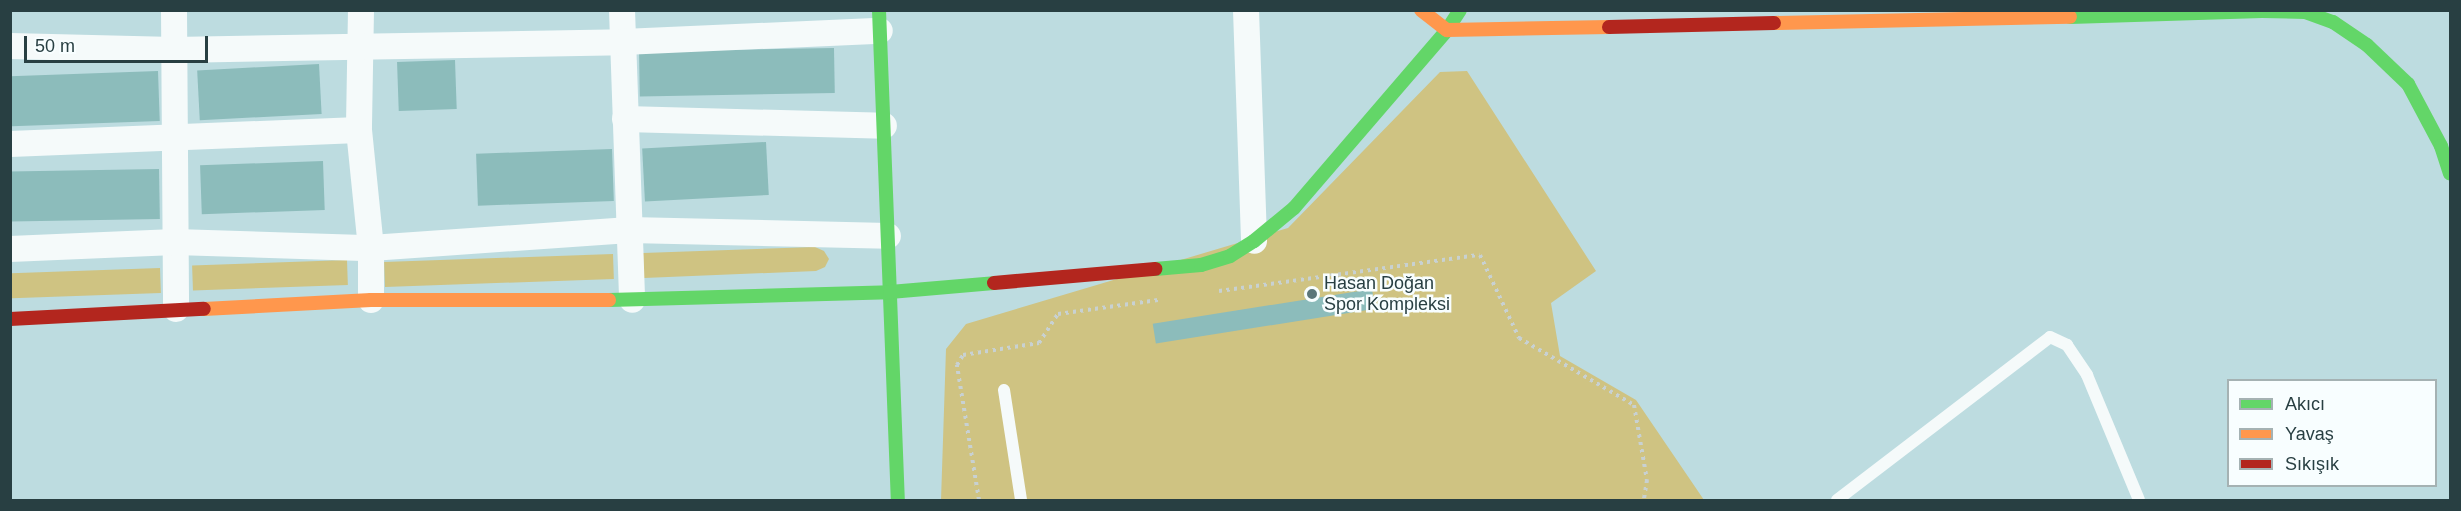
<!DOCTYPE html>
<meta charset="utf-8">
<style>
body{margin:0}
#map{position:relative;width:2461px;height:511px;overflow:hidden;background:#bddce0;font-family:Helvetica,sans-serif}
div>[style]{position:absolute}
.green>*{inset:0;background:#cfc382;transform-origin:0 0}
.building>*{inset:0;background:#8cbcbb;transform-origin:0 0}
.path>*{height:4px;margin-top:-2px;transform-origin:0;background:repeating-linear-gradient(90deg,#c8d1d2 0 3px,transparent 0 7.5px)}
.lane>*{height:12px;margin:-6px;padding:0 6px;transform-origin:6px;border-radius:6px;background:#f5fafa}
.street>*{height:26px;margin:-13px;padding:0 13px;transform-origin:13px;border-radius:13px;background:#f5fafa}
.fast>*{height:14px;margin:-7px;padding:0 7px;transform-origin:7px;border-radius:7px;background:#63d668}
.slow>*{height:14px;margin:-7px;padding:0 7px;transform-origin:7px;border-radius:7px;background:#ff974d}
.jam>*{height:14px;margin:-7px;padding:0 7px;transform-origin:7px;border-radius:7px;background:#b3261e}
.dots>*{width:16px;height:16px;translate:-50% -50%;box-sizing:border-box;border:3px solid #f8feff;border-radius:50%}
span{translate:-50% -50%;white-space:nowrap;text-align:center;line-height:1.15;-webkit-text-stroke:5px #f8feff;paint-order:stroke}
.poi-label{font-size:18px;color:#283f42}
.left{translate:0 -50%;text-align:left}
.frame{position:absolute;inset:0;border:12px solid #283f42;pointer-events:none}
.legend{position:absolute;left:2227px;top:379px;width:210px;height:108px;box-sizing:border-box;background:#f8feff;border:2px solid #a5b2b3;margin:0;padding:8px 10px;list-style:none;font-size:18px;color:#283f42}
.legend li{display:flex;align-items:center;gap:12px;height:30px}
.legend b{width:30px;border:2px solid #a5b2b3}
.scale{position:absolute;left:24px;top:36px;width:184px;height:27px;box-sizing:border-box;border:3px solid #283f42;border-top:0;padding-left:8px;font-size:18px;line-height:21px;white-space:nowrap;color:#283f42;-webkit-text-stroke:4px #f8feff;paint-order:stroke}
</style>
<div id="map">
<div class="green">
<i style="clip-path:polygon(1467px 71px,1596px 271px,1551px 303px,1560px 356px,1636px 400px,1704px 500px,941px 500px,946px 349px,966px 324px,1288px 228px,1440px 72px)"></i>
<i style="clip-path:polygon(815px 247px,824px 251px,829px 259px,825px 267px,816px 271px,644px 278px,643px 253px)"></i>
<i style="left:613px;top:254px;width:25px;height:229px;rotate:88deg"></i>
<i style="left:347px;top:260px;width:25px;height:155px;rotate:88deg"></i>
<i style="left:160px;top:268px;width:25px;height:149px;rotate:88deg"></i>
</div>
<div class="building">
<i style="left:834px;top:48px;width:45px;height:195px;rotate:89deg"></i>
<i style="left:455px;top:60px;width:49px;height:58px;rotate:88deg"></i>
<i style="left:319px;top:64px;width:50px;height:122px;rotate:87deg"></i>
<i style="left:158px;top:71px;width:50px;height:148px;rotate:88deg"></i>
<i style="left:766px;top:142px;width:53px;height:124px;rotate:87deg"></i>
<i style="left:612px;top:149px;width:52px;height:136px;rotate:88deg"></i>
<i style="left:323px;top:161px;width:49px;height:123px;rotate:88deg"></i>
<i style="left:159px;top:169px;width:50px;height:149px;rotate:89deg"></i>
<i style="left:1372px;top:289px;width:20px;height:222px;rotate:81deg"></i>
</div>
<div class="path">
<i style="left:1219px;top:291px;width:263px;rotate:-7.9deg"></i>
<i style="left:1480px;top:255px;width:92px;rotate:64.8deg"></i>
<i style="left:1519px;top:338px;width:133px;rotate:30.2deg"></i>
<i style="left:1634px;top:405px;width:76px;rotate:80.2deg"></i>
<i style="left:1647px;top:480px;width:20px;rotate:99deg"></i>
<i style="left:979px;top:500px;width:137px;rotate:-99.3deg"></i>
<i style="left:957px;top:365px;width:12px;rotate:-59deg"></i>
<i style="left:963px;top:355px;width:77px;rotate:-9deg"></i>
<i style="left:1039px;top:343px;width:35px;rotate:-57deg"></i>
<i style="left:1058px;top:314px;width:101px;rotate:-8deg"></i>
</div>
<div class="lane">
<i style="left:1004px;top:390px;width:111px;rotate:81.2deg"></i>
<i style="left:1837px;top:500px;width:268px;rotate:-37.4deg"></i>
<i style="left:2050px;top:337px;width:19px;rotate:25deg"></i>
<i style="left:2067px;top:345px;width:36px;rotate:56deg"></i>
<i style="left:2087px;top:375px;width:135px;rotate:67.4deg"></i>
</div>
<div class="street">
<i style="left:174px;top:10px;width:299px;rotate:89.6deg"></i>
<i style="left:361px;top:10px;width:120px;rotate:91deg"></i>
<i style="left:359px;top:130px;width:119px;rotate:84.2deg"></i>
<i style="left:371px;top:248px;width:52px;rotate:90deg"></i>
<i style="left:622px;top:10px;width:290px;rotate:88deg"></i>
<i style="left:1246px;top:10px;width:231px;rotate:88deg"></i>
<i style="left:10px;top:46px;width:164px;rotate:1.4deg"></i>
<i style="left:174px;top:50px;width:449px;rotate:-1deg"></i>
<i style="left:623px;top:42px;width:257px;rotate:-2.5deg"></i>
<i style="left:625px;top:119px;width:259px;rotate:1.5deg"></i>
<i style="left:10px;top:144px;width:349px;rotate:-2.3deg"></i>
<i style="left:10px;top:249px;width:165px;rotate:-2.4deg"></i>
<i style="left:175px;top:242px;width:196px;rotate:1.8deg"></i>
<i style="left:371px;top:248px;width:259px;rotate:-4deg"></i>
<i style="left:629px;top:230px;width:259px;rotate:1.3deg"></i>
</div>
<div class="fast">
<i style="left:879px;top:10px;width:490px;rotate:87.8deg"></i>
<i style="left:2070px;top:17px;width:192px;rotate:-1.8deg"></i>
<i style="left:2262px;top:11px;width:43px;rotate:1.3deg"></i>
<i style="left:2305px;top:12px;width:30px;rotate:20deg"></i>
<i style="left:2333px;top:22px;width:41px;rotate:34.1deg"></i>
<i style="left:2367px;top:45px;width:57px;rotate:43.6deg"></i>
<i style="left:2408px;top:84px;width:70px;rotate:62deg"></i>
<i style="left:2441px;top:146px;width:29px;rotate:72deg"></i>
<i style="left:1155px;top:269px;width:46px;rotate:-5deg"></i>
<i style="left:1201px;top:265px;width:30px;rotate:-17deg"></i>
<i style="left:1230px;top:256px;width:28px;rotate:-32deg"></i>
<i style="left:1254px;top:241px;width:52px;rotate:-39.5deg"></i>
<i style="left:1294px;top:208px;width:235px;rotate:-49.3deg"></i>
<i style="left:1447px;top:30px;width:24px;rotate:-57deg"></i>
<i style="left:609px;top:300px;width:281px;rotate:-1.6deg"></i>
<i style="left:890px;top:292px;width:104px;rotate:-4.9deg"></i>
</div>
<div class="slow">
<i style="left:1421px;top:10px;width:33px;rotate:38deg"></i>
<i style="left:1447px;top:30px;width:162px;rotate:-1.1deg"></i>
<i style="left:1774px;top:23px;width:296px;rotate:-1.2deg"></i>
<i style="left:204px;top:309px;width:167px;rotate:-3.1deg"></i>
<i style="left:371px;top:300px;width:238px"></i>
</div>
<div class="jam">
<i style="left:1609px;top:27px;width:165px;rotate:-1.4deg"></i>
<i style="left:994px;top:283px;width:162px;rotate:-5deg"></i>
<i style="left:10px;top:319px;width:194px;rotate:-3deg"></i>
</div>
<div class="dots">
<i style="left:1312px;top:294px;background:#5c7679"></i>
</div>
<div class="poi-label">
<span class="left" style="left:1324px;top:294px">Hasan Doğan<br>Spor Kompleksi</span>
</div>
<div class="frame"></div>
<ul class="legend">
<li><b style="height:8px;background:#63d668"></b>Akıcı</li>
<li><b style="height:8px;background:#ff974d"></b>Yavaş</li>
<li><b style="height:8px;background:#b3261e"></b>Sıkışık</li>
</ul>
<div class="scale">50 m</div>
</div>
